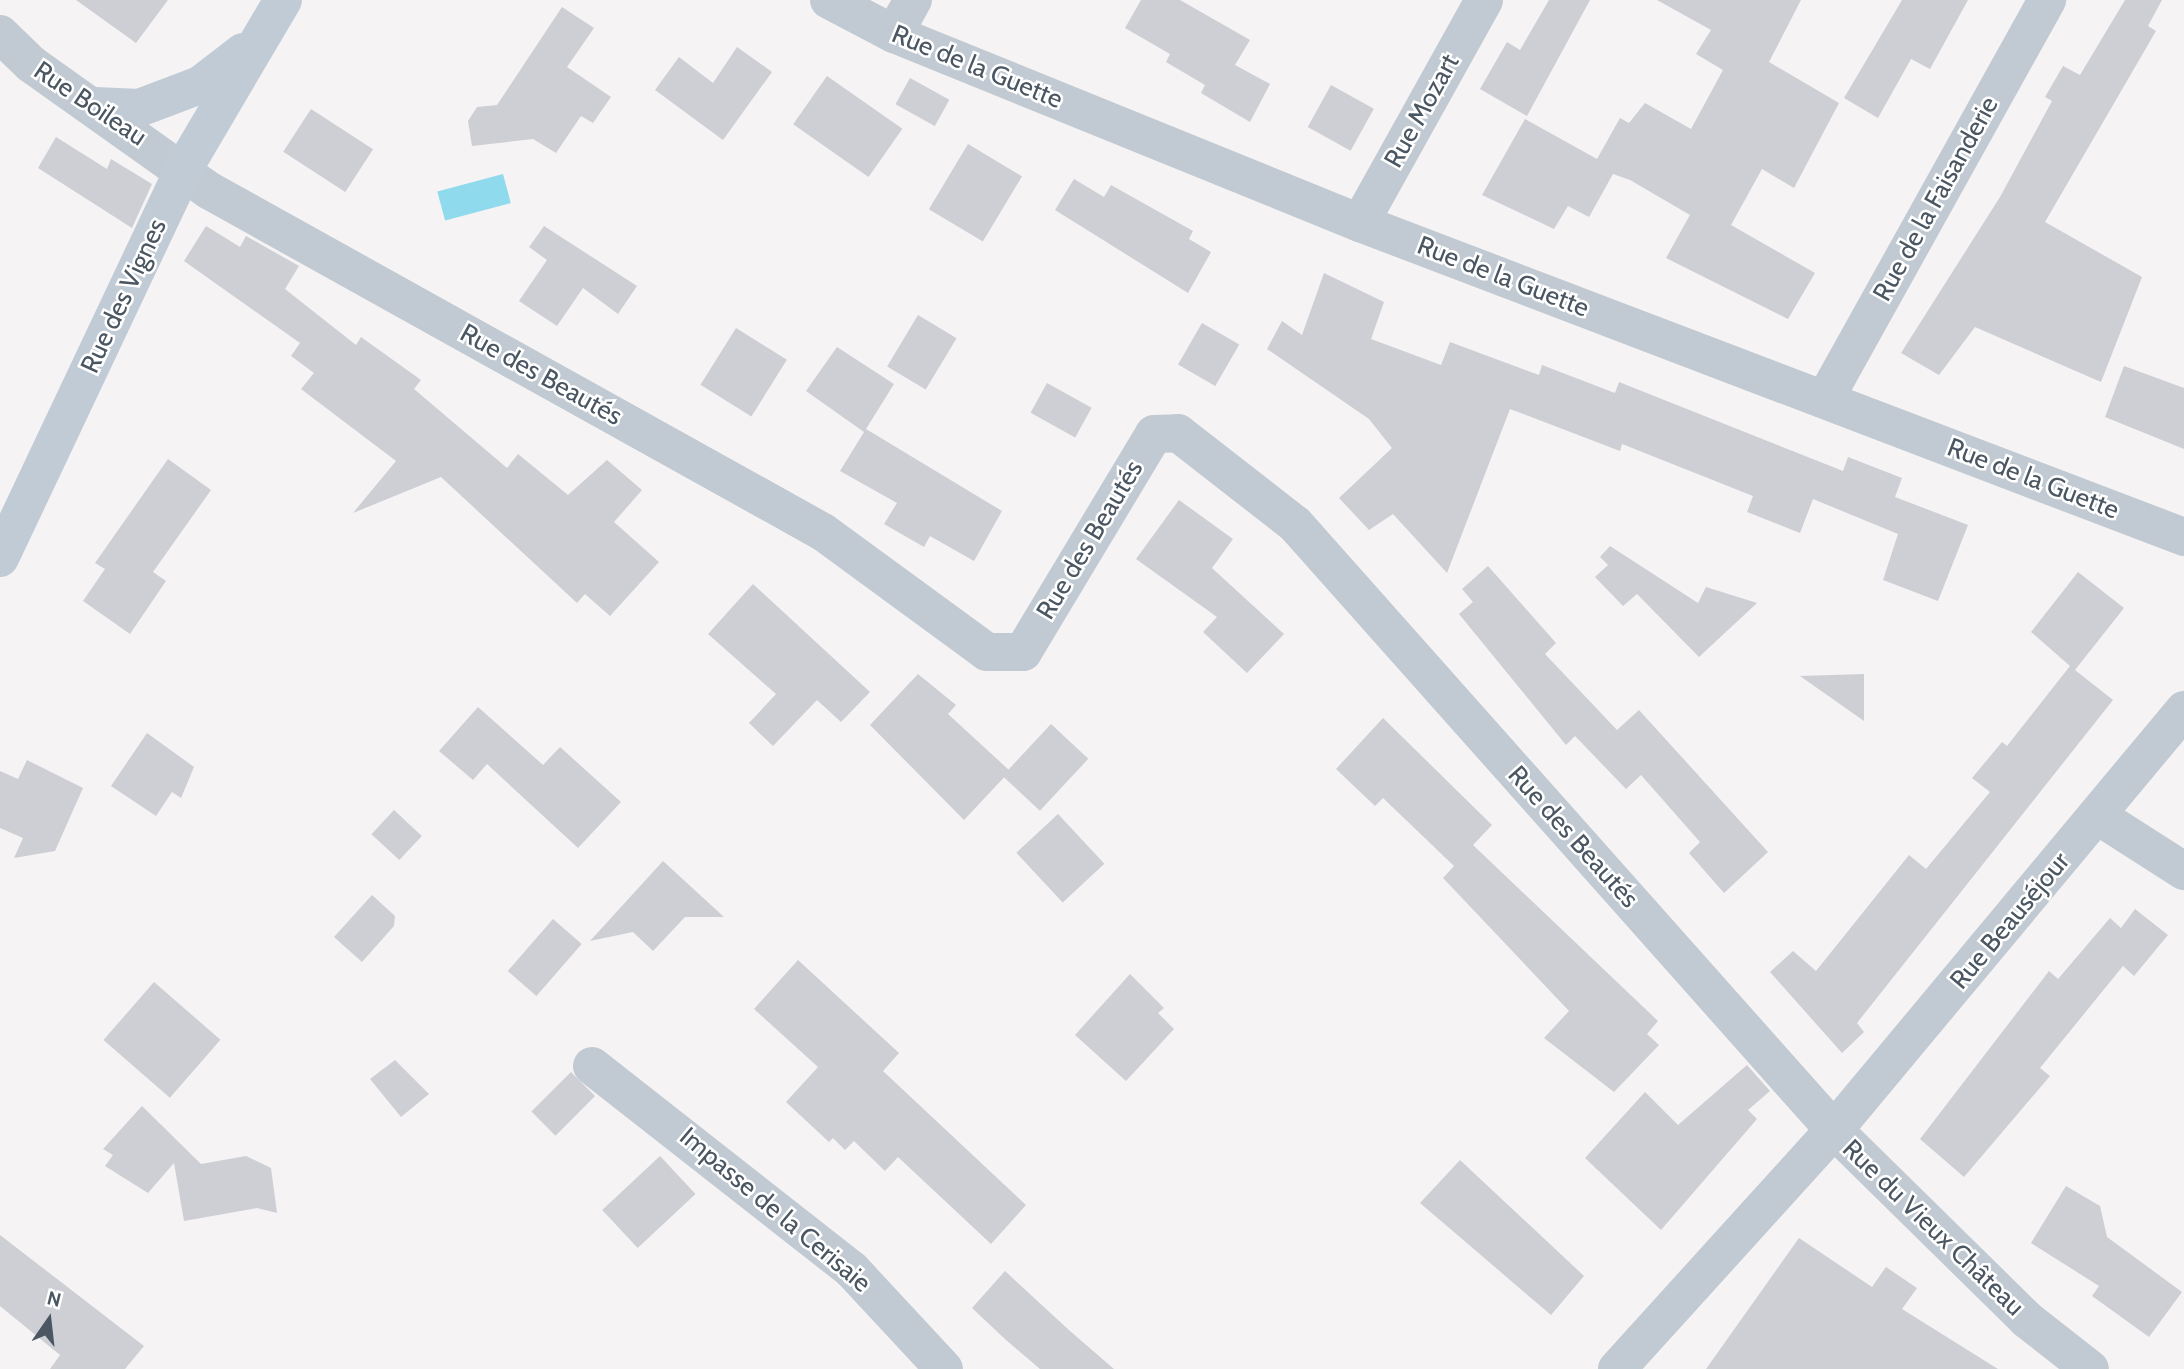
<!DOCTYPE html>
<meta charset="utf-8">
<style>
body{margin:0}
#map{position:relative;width:2184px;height:1369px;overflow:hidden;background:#f5f3f3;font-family:Cabin,sans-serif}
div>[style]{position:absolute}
.water>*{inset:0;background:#90daee;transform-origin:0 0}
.building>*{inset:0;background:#cdcfd5;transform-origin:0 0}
.street>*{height:38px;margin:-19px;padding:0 19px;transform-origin:19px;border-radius:19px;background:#c1cad2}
.secondary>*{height:38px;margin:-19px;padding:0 19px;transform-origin:19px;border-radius:19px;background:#c1cbd6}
span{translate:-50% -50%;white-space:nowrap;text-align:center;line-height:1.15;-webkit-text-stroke:5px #fff;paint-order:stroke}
.street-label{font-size:26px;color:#4a5661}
.north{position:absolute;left:14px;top:1285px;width:70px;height:70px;-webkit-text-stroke:5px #fff;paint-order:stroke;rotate:14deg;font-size:19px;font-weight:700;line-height:28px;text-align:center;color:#4a5661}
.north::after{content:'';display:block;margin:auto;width:24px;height:32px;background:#4a5661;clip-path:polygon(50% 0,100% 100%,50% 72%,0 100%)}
</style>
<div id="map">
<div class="water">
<i style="left:503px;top:174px;width:30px;height:68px;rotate:75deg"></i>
</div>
<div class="building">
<i style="clip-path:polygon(76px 0,168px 0,136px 43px)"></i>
<i style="clip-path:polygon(1141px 0,1180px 0,1250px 40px,1235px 65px,1270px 84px,1250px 122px,1201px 93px,1205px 85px,1166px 62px,1170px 54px,1125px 28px)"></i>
<i style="clip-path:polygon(1549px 0,1590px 0,1527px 116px,1480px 89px,1507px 42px,1520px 50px)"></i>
<i style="clip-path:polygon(1657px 0,1801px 0,1769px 62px,1839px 103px,1794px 188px,1762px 169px,1731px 225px,1815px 273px,1788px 319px,1666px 258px,1690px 215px,1630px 180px,1613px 174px,1589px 217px,1568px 206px,1554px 229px,1482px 195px,1525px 119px,1597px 159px,1620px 118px,1629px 123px,1645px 103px,1691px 129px,1723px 70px,1696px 54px,1711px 30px)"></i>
<i style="clip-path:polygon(1902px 0,1968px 0,1930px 69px,1911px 59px,1878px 118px,1844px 98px)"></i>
<i style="clip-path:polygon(2125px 0,2162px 0,2148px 26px,2156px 31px,2045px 222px,2142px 277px,2101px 382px,1975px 327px,1939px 375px,1901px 353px,2000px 197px,2052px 101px,2045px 97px,2063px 66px,2080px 75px)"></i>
<i style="clip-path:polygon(562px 7px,594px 28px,567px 67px,611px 97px,593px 123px,581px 116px,556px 153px,533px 139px,472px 146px,468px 121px,477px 107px,497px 105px)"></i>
<i style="clip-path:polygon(737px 47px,772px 72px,723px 140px,655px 90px,679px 57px,713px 83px)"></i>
<i style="left:827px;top:76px;width:92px;height:59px;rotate:35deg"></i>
<i style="left:910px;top:78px;width:45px;height:30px;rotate:29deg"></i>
<i style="left:1331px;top:85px;width:49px;height:48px;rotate:29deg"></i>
<i style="left:311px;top:109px;width:74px;height:51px;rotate:33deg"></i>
<i style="clip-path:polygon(56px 137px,107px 169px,111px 159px,152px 184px,132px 228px,38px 168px)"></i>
<i style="left:968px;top:144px;width:63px;height:76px;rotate:31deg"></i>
<i style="clip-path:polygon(1074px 179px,1104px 197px,1111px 185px,1193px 231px,1189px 239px,1211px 252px,1188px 293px,1055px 210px)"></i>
<i style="clip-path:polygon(206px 226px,240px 247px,246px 236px,299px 266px,285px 289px,356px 345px,361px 337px,421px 380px,414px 389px,507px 468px,518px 454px,568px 495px,607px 460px,642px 490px,614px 522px,659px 562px,610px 616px,585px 594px,577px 603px,441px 477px,353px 513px,396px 461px,301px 389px,314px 373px,291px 356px,300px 343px,184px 261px)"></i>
<i style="clip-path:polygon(544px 226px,637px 286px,618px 314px,583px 288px,557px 326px,519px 301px,547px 260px,529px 247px)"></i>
<i style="clip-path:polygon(1324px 273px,1384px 302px,1371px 339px,1441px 365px,1450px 342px,1539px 375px,1542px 365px,1615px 393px,1619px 382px,1843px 471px,1848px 457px,1902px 478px,1895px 497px,1968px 525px,1938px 601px,1883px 580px,1898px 534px,1813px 499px,1800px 533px,1747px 512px,1753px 496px,1622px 444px,1620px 451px,1510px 409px,1447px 573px,1393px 514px,1369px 530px,1339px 498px,1392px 448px,1369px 419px,1267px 349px,1282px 321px,1302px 335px)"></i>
<i style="left:918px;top:315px;width:45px;height:60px;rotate:31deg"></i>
<i style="left:1202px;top:323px;width:43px;height:48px;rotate:30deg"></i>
<i style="left:736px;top:328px;width:60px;height:67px;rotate:32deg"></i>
<i style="clip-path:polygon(837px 347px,894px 384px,866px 429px,1002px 511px,974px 561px,930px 536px,924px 547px,884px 524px,897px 503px,840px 471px,864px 432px,806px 391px)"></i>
<i style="clip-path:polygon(2124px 366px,2184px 388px,2184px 449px,2105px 417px)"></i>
<i style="left:1047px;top:383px;width:51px;height:34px;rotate:29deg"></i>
<i style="clip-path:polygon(168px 459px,211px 490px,153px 572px,166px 581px,130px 634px,83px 601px,105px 569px,95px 563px)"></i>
<i style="clip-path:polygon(1179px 500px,1233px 539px,1212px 568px,1284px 634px,1247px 673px,1203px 632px,1217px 617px,1136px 559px)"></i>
<i style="clip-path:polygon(1610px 546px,1698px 603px,1706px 587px,1757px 603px,1699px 657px,1637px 594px,1623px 606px,1595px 577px,1608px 565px,1600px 557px)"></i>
<i style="clip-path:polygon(1488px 566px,1556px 643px,1545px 654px,1617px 730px,1639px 710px,1768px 852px,1724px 893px,1689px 853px,1700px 842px,1641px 775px,1626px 789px,1575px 736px,1566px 745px,1459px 614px,1473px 602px,1462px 589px)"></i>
<i style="clip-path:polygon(2078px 572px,2124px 608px,2075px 670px,2113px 700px,1857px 1023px,1864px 1032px,1842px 1053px,1770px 972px,1793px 951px,1816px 971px,1909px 855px,1926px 869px,1990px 792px,1972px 778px,2002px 742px,2007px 746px,2070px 666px,2031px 632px)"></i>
<i style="clip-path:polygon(753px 584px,870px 692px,841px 722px,817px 700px,773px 746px,749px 723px,776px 694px,708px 634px)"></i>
<i style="clip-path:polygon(918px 674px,956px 705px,948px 714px,1010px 771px,964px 820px,870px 725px)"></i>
<i style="clip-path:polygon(1864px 674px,1864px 721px,1800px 676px)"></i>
<i style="clip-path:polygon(478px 707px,543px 765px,560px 747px,621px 802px,578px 848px,487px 764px,473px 780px,439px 751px)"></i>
<i style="clip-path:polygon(1383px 718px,1492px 825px,1473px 845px,1658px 1021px,1647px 1034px,1659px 1045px,1614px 1092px,1544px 1038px,1569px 1011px,1443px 878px,1454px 866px,1383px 798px,1375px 806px,1336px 769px)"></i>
<i style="left:1051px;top:724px;width:51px;height:71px;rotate:43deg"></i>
<i style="clip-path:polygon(147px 733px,194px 767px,181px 798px,172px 792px,156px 816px,111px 786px)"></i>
<i style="clip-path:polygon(27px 760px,83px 788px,55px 851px,14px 858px,23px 838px,0 828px,0 771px,18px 779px)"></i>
<i style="left:394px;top:810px;width:38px;height:33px;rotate:43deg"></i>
<i style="left:1058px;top:814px;width:68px;height:57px;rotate:47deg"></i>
<i style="clip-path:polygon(663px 861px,724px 917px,685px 917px,653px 951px,633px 932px,590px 941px)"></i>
<i style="clip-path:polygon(372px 895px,395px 916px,394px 926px,362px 962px,334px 937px)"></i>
<i style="clip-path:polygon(2135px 909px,2168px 935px,2134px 976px,2123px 966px,2040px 1068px,2050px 1076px,1964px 1177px,1920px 1139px,2049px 971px,2058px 979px,2110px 918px,2121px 928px)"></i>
<i style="left:553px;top:919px;width:38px;height:69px;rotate:41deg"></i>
<i style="clip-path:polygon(798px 960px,899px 1053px,883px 1071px,1026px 1205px,991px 1244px,898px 1157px,885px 1171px,854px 1141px,845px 1150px,833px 1138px,829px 1142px,786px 1102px,818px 1067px,754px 1009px)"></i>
<i style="clip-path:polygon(1130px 974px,1164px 1008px,1158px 1013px,1174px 1029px,1126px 1081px,1075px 1035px)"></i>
<i style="left:154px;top:982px;width:88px;height:77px;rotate:41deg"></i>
<i style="clip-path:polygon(395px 1060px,429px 1094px,401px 1117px,370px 1079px)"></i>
<i style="clip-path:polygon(1747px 1065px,1770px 1091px,1748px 1110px,1757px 1119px,1661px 1230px,1585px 1158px,1645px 1092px,1678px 1125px)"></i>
<i style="left:571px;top:1072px;width:34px;height:56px;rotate:45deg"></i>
<i style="clip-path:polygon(142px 1106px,201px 1164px,246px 1156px,271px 1168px,277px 1213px,257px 1208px,184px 1221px,174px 1163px,148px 1193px,105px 1166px,113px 1155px,103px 1149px)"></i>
<i style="left:660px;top:1156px;width:52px;height:79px;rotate:47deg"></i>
<i style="clip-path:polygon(1460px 1160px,1584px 1276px,1551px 1315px,1420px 1203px)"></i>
<i style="clip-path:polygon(2066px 1186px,2100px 1206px,2107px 1237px,2182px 1292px,2149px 1337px,2092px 1296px,2099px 1286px,2031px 1243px)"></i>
<i style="clip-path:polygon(0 1235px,144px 1346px,125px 1369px,50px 1369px,60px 1355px,0 1306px)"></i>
<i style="clip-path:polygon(1799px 1238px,1872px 1287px,1886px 1267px,1917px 1288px,1902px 1309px,1998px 1369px,1706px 1369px)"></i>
<i style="clip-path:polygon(1005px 1271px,1070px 1331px,1114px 1369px,1040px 1369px,1006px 1340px,972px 1308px)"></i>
</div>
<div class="street">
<i style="left:829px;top:0;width:73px;rotate:27.6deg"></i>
<i style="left:894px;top:34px;width:503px;rotate:22.08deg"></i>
<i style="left:1360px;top:223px;width:882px;rotate:20.86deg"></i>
<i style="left:0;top:34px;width:43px;rotate:44.1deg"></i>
<i style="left:31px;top:64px;width:219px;rotate:35.4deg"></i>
<i style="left:210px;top:191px;width:701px;rotate:29.09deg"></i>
<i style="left:823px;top:532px;width:203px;rotate:36.2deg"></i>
<i style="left:987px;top:652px;width:36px"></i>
<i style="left:1023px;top:652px;width:254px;rotate:-59deg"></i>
<i style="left:1154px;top:434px;width:24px;rotate:-2deg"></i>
<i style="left:1178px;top:433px;width:148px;rotate:37.9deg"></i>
<i style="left:1295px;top:524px;width:811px;rotate:48.35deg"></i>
<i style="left:1834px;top:1130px;width:269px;rotate:44.5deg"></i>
<i style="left:2026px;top:1319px;width:81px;rotate:38deg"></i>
<i style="left:894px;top:34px;width:39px;rotate:-61deg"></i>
<i style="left:1360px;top:223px;width:255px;rotate:-60.9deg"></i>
<i style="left:1825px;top:399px;width:457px;rotate:-60.9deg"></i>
<i style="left:2098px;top:816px;width:102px;rotate:32.6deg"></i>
<i style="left:592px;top:1066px;width:330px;rotate:38.1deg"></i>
<i style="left:852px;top:1270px;width:135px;rotate:47.1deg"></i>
<i style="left:1617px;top:1369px;width:323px;rotate:-47.8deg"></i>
<i style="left:1834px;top:1130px;width:547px;rotate:-50.19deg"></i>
</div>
<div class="secondary">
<i style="left:95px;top:106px;width:44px;rotate:2.6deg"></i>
<i style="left:139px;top:108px;width:65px;rotate:-20.7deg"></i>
<i style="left:200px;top:85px;width:54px;rotate:-37.5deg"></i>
<i style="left:0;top:558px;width:431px;rotate:-64.7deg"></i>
<i style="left:184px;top:168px;width:195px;rotate:-59.5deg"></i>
</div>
<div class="street-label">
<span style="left:977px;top:67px;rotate:22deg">Rue de la Guette</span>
<span style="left:90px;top:104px;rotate:34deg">Rue Boileau</span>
<span style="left:1422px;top:111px;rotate:-61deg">Rue Mozart</span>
<span style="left:1936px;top:199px;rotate:-61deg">Rue de la Faisanderie</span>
<span style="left:1503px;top:277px;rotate:21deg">Rue de la Guette</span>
<span style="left:124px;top:296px;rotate:-65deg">Rue des Vignes</span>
<span style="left:541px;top:375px;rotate:29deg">Rue des Beautés</span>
<span style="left:2033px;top:479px;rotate:21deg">Rue de la Guette</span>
<span style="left:1090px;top:540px;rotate:-59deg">Rue des Beautés</span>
<span style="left:1573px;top:837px;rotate:48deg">Rue des Beautés</span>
<span style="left:2010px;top:921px;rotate:-50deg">Rue Beauséjour</span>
<span style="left:775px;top:1210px;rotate:40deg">Impasse de la Cerisaie</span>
<span style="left:1933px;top:1228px;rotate:44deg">Rue du Vieux Château</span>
</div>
<div class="north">N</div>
</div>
